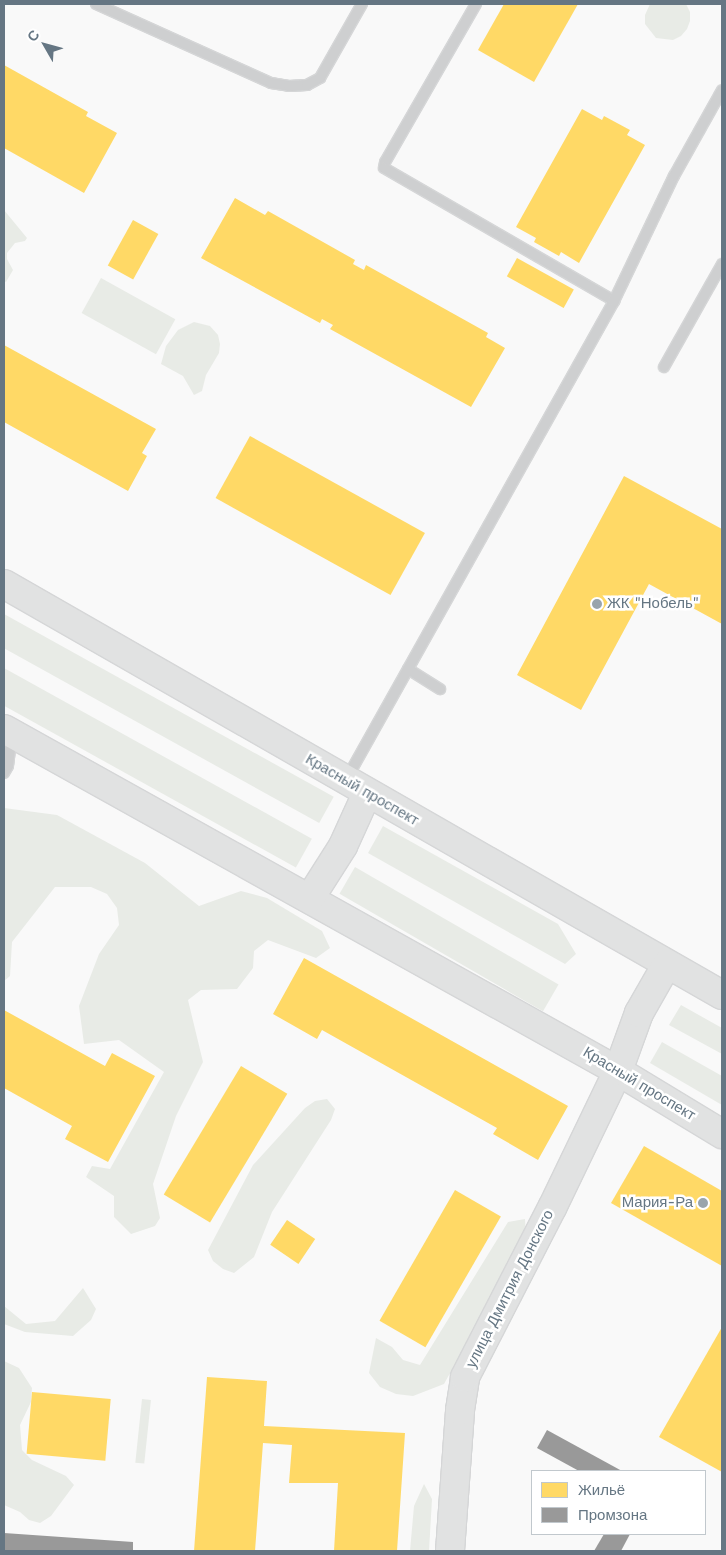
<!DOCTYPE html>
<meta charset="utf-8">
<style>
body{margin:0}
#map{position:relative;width:726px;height:1555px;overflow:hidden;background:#f9f9f9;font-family:"Work Sans",sans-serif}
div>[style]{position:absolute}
.green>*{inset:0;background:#e8ebe6;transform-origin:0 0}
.homes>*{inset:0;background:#ffd966;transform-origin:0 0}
.industry>*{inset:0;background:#999}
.roads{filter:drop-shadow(1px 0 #d5d6d7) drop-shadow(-1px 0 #d5d6d7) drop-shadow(0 1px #d5d6d7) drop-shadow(0 -1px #d5d6d7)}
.lane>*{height:10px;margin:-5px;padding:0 5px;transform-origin:5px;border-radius:5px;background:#cecfd0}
.secondary>*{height:28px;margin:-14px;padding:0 14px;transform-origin:14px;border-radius:14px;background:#e1e2e2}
.dots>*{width:14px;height:14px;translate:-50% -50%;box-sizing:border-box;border:2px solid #fff;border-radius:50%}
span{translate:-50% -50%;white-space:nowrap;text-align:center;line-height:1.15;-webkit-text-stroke:5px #fff;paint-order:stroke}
.poi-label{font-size:15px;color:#657683}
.left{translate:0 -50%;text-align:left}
.right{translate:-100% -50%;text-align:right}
.street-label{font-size:15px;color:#657683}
.frame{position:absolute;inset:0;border:5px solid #657683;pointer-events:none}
.legend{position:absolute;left:531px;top:1470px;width:175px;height:65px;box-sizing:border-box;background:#fff;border:1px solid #c1c8cd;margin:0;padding:6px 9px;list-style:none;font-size:15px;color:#657683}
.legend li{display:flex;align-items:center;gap:10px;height:25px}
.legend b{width:25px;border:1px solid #c1c8cd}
.north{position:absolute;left:20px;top:20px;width:50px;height:50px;-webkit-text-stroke:4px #fff;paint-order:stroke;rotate:308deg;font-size:14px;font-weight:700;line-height:20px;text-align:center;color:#657683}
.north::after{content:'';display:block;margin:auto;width:18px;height:22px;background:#657683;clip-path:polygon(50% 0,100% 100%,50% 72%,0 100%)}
</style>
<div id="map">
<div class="green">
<i style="clip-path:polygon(650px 4px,686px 4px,690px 12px,690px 21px,687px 29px,681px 36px,673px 40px,656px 38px,645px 24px,645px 15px)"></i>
<i style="clip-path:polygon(4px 210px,27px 238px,25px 241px,15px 243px,7px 253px,7px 259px,13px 270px,6px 282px,4px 281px)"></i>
<i style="left:101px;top:278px;width:85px;height:40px;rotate:29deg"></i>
<i style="clip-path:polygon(194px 322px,210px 326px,218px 335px,220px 344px,219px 353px,206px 375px,202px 391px,194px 395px,183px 376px,161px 364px,166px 346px,178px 330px)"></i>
<i style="left:4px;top:614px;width:377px;height:30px;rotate:29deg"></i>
<i style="left:4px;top:668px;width:352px;height:33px;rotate:29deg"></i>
<i style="clip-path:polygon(4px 808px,57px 815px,145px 863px,199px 906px,241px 891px,267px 898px,322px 931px,330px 948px,316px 958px,268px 940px,254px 951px,253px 968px,237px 989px,201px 990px,188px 1000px,203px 1062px,176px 1116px,153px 1184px,160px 1218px,155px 1226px,131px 1234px,114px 1217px,114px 1196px,86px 1177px,92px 1166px,110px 1169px,164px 1072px,119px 1040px,84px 1044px,79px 1006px,99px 954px,119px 925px,117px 908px,107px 894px,91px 887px,55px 887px,12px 942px,10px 976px,4px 981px)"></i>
<i style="clip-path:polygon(383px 826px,558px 924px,576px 954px,565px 964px,368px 853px)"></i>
<i style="left:355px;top:867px;width:235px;height:31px;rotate:30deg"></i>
<i style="clip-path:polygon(681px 1005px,722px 1028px,722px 1054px,669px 1025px)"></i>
<i style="clip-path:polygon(662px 1042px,722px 1076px,722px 1105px,650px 1063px)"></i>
<i style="clip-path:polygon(327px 1099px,335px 1109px,331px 1120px,272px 1212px,254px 1257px,234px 1273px,223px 1269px,213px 1261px,208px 1250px,253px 1165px,305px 1108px,315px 1101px)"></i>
<i style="clip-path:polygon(525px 1219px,526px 1236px,444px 1384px,413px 1396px,396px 1394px,380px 1387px,369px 1373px,376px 1338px,392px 1347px,403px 1360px,420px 1365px,508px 1222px)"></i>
<i style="clip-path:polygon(83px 1288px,96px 1309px,91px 1320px,73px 1336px,25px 1332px,4px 1324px,4px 1306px,26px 1324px,55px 1321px)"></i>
<i style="clip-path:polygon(4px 1361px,19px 1368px,32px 1388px,31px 1402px,20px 1425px,22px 1450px,32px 1460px,66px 1476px,74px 1485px,51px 1516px,40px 1523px,29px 1520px,20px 1512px,4px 1505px)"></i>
<i style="left:142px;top:1399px;width:9px;height:64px;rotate:6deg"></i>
<i style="clip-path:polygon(424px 1484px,432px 1499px,429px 1551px,410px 1551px,414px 1506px)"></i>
</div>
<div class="homes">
<i style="clip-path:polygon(504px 4px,578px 4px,534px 82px,478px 50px)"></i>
<i style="clip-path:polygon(4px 65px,88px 112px,86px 116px,117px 133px,84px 193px,4px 148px)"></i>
<i style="clip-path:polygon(582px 109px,602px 120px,604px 116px,630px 130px,627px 135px,645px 145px,579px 263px,561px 252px,559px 256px,534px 242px,536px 238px,516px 227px)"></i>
<i style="clip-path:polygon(235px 198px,265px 215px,268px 211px,355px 260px,353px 264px,364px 270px,366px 265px,488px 333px,486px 337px,505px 348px,471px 407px,330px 329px,333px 325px,322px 319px,320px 323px,201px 258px)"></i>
<i style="left:133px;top:220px;width:29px;height:52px;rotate:29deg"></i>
<i style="left:517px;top:258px;width:65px;height:21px;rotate:29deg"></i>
<i style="clip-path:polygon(4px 345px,156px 429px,142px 453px,147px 456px,128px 491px,4px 422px)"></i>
<i style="left:250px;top:436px;width:200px;height:71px;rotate:29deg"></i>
<i style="clip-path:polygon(624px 476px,722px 529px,722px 624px,649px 584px,581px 710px,517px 675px)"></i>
<i style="clip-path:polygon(304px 958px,568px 1106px,538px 1160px,493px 1134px,497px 1128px,322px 1030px,317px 1039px,273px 1014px)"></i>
<i style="clip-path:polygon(4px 1010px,105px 1066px,112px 1053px,155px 1076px,108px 1162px,65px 1139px,72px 1126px,4px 1088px)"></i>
<i style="left:241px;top:1066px;width:54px;height:150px;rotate:31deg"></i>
<i style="clip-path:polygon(644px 1146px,722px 1191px,722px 1266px,611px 1203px)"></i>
<i style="left:455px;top:1190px;width:53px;height:151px;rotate:30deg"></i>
<i style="left:287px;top:1220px;width:34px;height:30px;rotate:34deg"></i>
<i style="clip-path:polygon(722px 1327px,722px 1472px,659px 1437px)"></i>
<i style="clip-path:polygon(207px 1377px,267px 1381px,264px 1426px,405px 1433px,397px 1551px,334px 1551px,338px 1483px,289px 1483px,292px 1445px,263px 1443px,255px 1551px,194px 1551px)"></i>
<i style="left:32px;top:1392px;width:79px;height:62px;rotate:5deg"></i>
</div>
<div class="industry">
<i style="clip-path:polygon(547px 1430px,622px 1471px,579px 1471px,537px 1448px)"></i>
<i style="clip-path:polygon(4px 1533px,133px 1542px,133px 1551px,4px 1551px)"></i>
<i style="clip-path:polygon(604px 1534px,630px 1534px,621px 1551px,594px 1551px)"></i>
</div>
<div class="roads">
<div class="lane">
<i style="left:96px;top:4px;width:192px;rotate:24.3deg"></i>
<i style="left:271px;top:83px;width:18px;rotate:9deg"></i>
<i style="left:289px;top:86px;width:18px;rotate:-3deg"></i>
<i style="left:307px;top:85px;width:15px;rotate:-28deg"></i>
<i style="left:320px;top:78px;width:85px;rotate:-60.4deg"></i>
<i style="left:476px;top:4px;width:182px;rotate:119.9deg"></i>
<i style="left:385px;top:162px;width:6px;rotate:99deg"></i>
<i style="left:384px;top:168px;width:266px;rotate:30deg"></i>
<i style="left:664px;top:367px;width:118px;rotate:-60.6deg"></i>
<i style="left:408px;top:669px;width:38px;rotate:32deg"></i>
<i style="left:4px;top:773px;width:8px;rotate:-60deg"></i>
<i style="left:8px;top:766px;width:31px;rotate:-83deg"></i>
<i style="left:347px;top:778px;width:547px;rotate:-60.76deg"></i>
<i style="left:614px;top:301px;width:139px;rotate:-64.4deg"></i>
<i style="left:674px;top:176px;width:98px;rotate:-60.8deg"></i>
</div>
<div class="secondary">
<i style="left:4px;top:584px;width:827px;rotate:29.79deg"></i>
<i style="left:4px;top:729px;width:703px;rotate:29.12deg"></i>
<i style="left:618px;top:1071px;width:122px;rotate:31.2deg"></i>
<i style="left:310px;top:898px;width:62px;rotate:-57.6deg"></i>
<i style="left:343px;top:846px;width:58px;rotate:-65.6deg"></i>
<i style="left:450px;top:1551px;width:141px;rotate:-85.9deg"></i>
<i style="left:460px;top:1410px;width:33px;rotate:-81deg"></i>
<i style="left:465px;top:1377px;width:190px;rotate:-62.8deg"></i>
<i style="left:552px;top:1208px;width:152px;rotate:-64.3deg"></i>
<i style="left:618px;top:1071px;width:62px;rotate:-70.1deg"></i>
<i style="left:639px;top:1013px;width:56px;rotate:-60.3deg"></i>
</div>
</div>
<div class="dots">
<i style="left:597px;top:604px;background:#99a4ac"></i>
<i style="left:703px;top:1203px;background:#99a4ac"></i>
</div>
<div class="poi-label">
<span class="left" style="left:607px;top:604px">ЖК "Нобель"</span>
<span class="right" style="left:693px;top:1203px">Мария-Ра</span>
</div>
<div class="street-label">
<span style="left:362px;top:790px;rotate:30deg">Красный проспект</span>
<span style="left:639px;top:1084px;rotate:31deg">Красный проспект</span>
<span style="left:510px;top:1289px;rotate:-63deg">улица Дмитрия Донского</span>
</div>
<div class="frame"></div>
<ul class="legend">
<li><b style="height:14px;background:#ffd966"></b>Жильё</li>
<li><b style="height:14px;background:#999"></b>Промзона</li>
</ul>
<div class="north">С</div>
</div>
